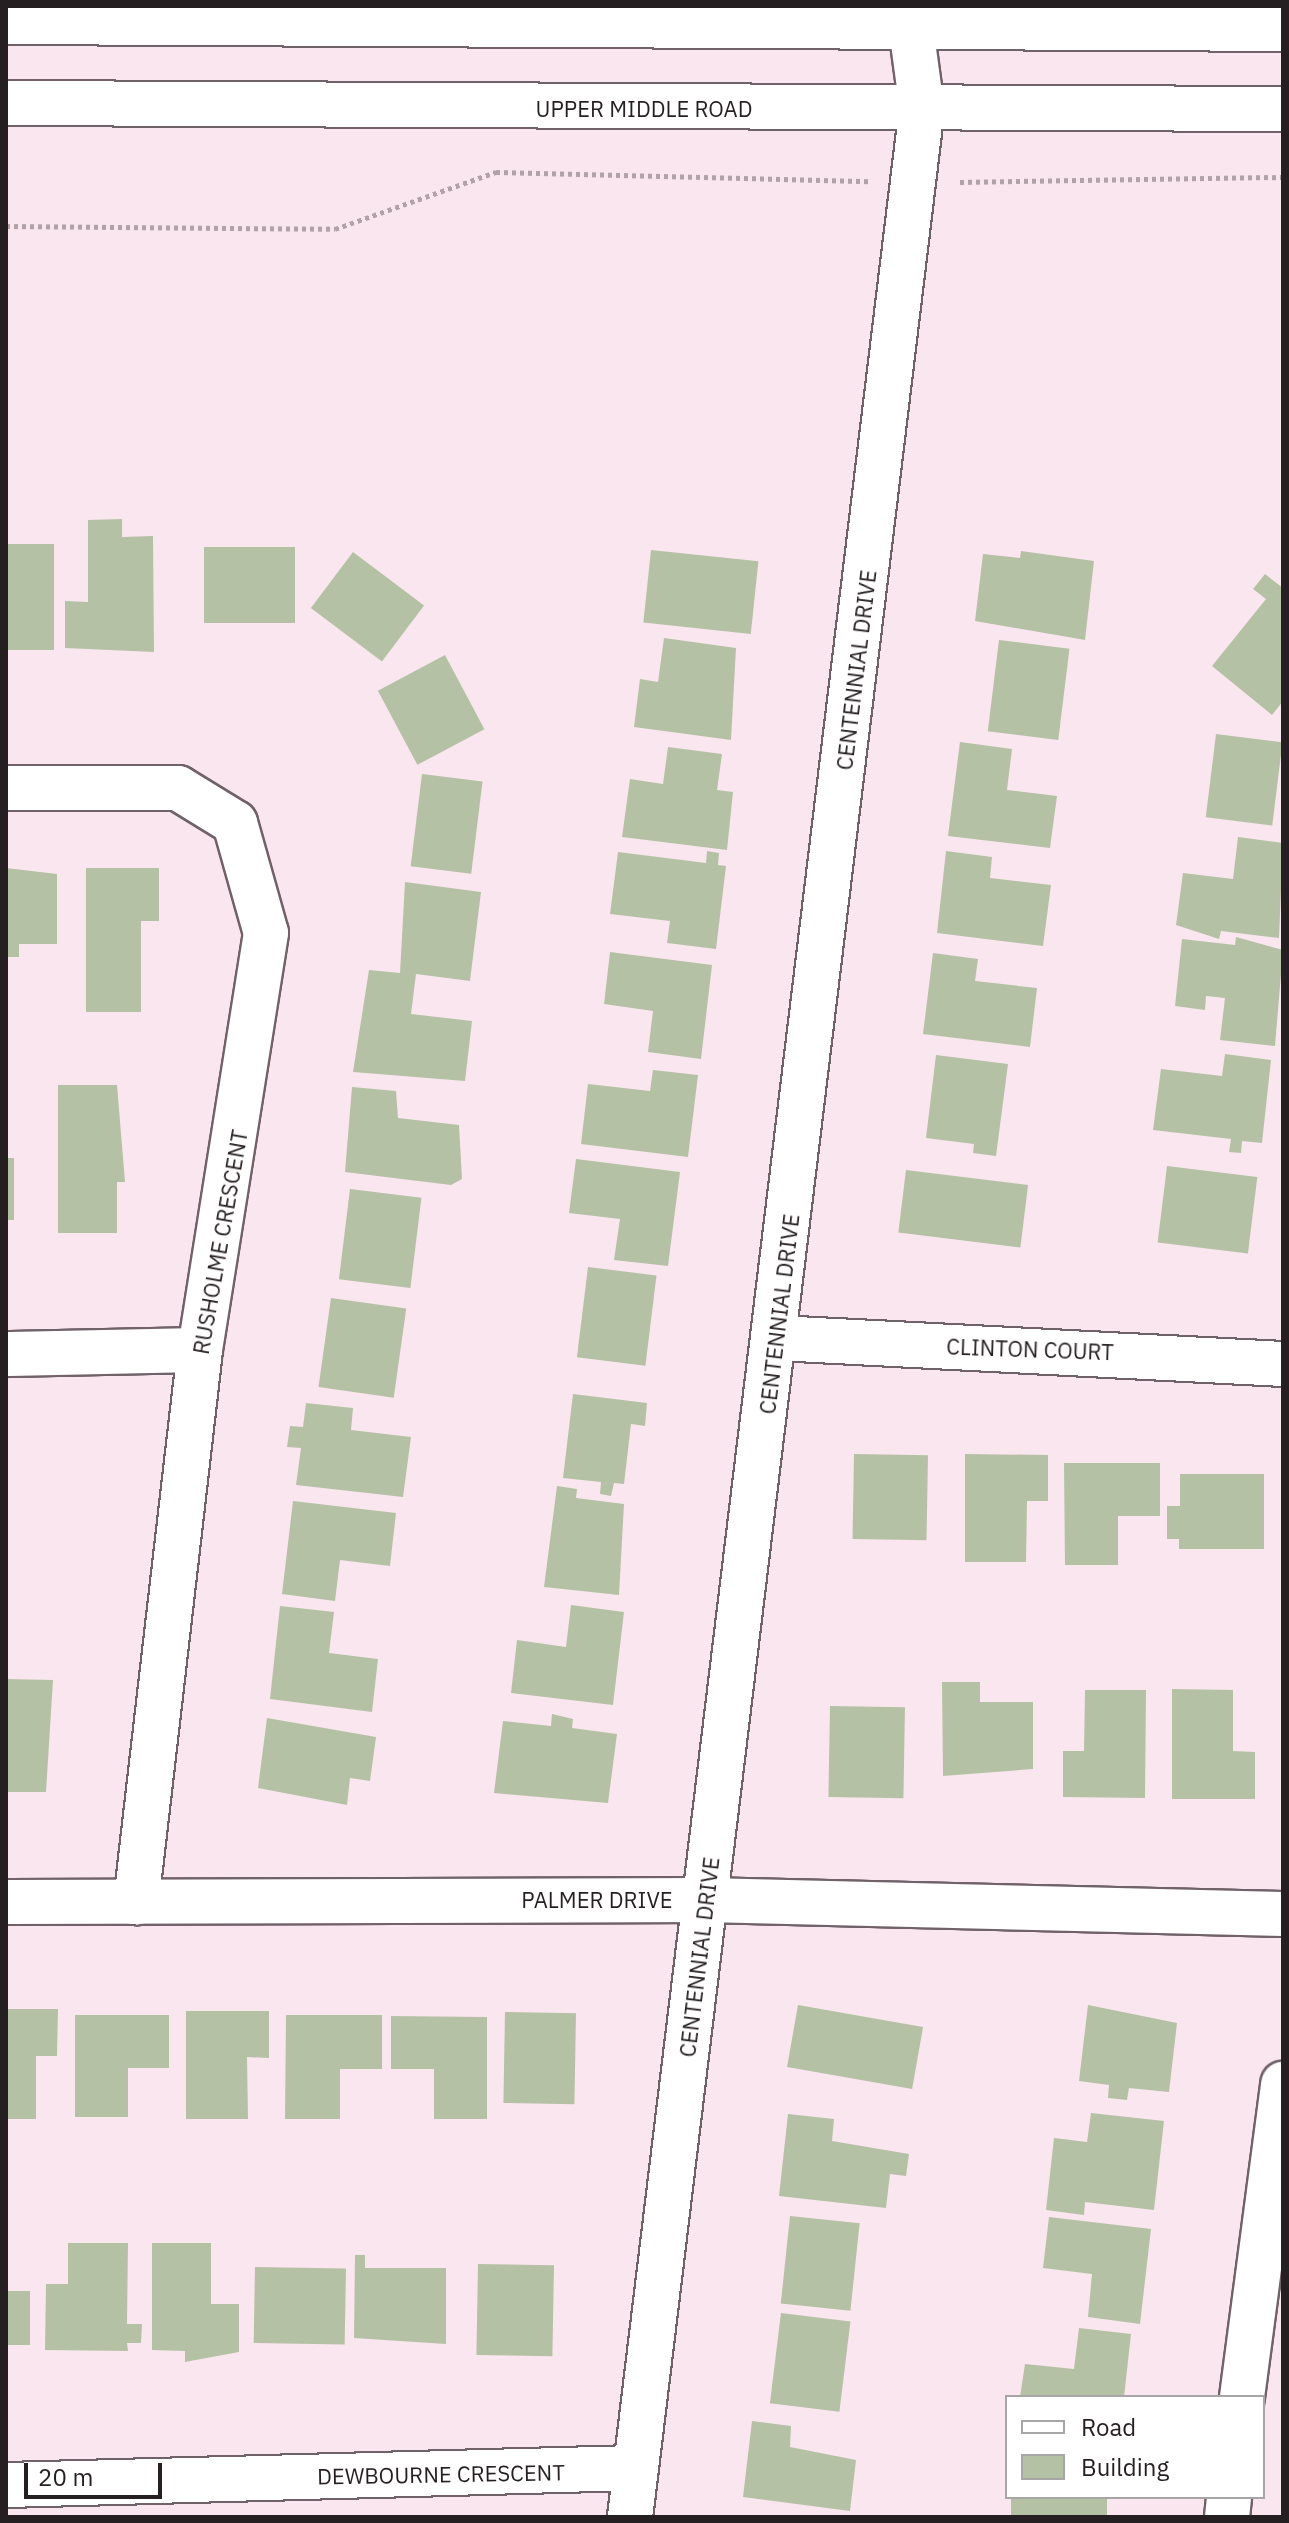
<!DOCTYPE html>
<style>
body{margin:0}
#map{position:relative;width:1289px;height:2523px;overflow:hidden;background:#fae6ef;font-family:"IBM Plex Sans",sans-serif}
div>[style]{position:absolute}
.building>*{inset:0;background:#b5c1a5;transform-origin:0 0}
.path>*{height:5px;margin-top:-2.5px;transform-origin:0;background:repeating-linear-gradient(90deg,#b1a2a8 0 4px,transparent 0 8px)}
.roads{filter:drop-shadow(2px 0 #716169) drop-shadow(-2px 0 #716169) drop-shadow(0 2px #716169) drop-shadow(0 -2px #716169)}
.minor>*{height:44px;margin:-22px;padding:0 22px;transform-origin:22px;border-radius:22px;background:#fff}
.tertiary>*{height:44px;margin:-22px;padding:0 22px;transform-origin:22px;border-radius:22px;background:#fff}
.secondary>*{height:44px;margin:-22px;padding:0 22px;transform-origin:22px;border-radius:22px;background:#fff}
span{translate:-50% -50%;white-space:nowrap;text-align:center;line-height:1.15;-webkit-text-stroke:6px #fff;paint-order:stroke}
.street-label{font-size:22px;color:#261f22}
.frame{position:absolute;inset:0;border:8px solid #261f22;pointer-events:none}
.legend{position:absolute;left:1005px;top:2395px;width:260px;height:104px;box-sizing:border-box;background:#fff;border:2px solid #a8a5a7;margin:0;padding:10px 14px;list-style:none;font-size:24px;color:#261f22}
.legend li{display:flex;align-items:center;gap:16px;height:40px}
.legend b{width:40px;border:2px solid #a8a5a7}
.scale{position:absolute;left:24px;top:2463px;width:138px;height:36px;box-sizing:border-box;border:4px solid #261f22;border-top:0;padding-left:10px;font-size:24px;line-height:28px;white-space:nowrap;color:#261f22;-webkit-text-stroke:6px #fff;paint-order:stroke}
</style>
<div id="map">
<div class="building">
<i style="clip-path:polygon(122px 519px,122px 537px,153px 536px,154px 652px,65px 648px,65px 601px,88px 602px,88px 520px)"></i>
<i style="left:6px;top:544px;width:48px;height:106px"></i>
<i style="left:204px;top:547px;width:91px;height:76px"></i>
<i style="left:651px;top:550px;width:108px;height:73px;rotate:6deg"></i>
<i style="clip-path:polygon(1021px 551px,1094px 561px,1085px 640px,975px 621px,983px 554px,1020px 558px)"></i>
<i style="left:353px;top:552px;width:89px;height:70px;rotate:37deg"></i>
<i style="clip-path:polygon(1265px 574px,1283px 588px,1283px 701px,1272px 715px,1212px 666px,1266px 599px,1253px 589px)"></i>
<i style="clip-path:polygon(664px 638px,736px 648px,731px 740px,634px 727px,640px 679px,658px 682px)"></i>
<i style="left:999px;top:640px;width:71px;height:92px;rotate:7deg"></i>
<i style="left:445px;top:655px;width:84px;height:76px;rotate:62deg"></i>
<i style="left:1216px;top:734px;width:67px;height:84px;rotate:7deg"></i>
<i style="clip-path:polygon(960px 742px,1012px 749px,1007px 790px,1057px 796px,1050px 848px,948px 836px)"></i>
<i style="clip-path:polygon(668px 747px,722px 754px,717px 790px,733px 792px,727px 850px,622px 837px,630px 779px,663px 784px)"></i>
<i style="left:422px;top:774px;width:61px;height:93px;rotate:7deg"></i>
<i style="clip-path:polygon(1238px 837px,1283px 843px,1279px 938px,1221px 931px,1219px 939px,1176px 925px,1183px 873px,1233px 879px)"></i>
<i style="clip-path:polygon(707px 851px,719px 853px,718px 865px,726px 866px,716px 949px,667px 943px,670px 921px,610px 914px,618px 852px,706px 863px)"></i>
<i style="clip-path:polygon(946px 851px,992px 857px,990px 878px,1051px 885px,1043px 946px,937px 933px)"></i>
<i style="clip-path:polygon(6px 868px,57px 874px,57px 944px,19px 944px,19px 957px,6px 957px)"></i>
<i style="clip-path:polygon(86px 868px,159px 868px,159px 921px,141px 921px,141px 1012px,86px 1012px)"></i>
<i style="clip-path:polygon(405px 882px,481px 892px,470px 981px,416px 974px,411px 1014px,472px 1021px,465px 1081px,353px 1072px,369px 970px,400px 973px)"></i>
<i style="clip-path:polygon(1236px 937px,1283px 950px,1275px 1046px,1220px 1040px,1225px 998px,1206px 996px,1205px 1010px,1175px 1006px,1182px 939px,1235px 945px)"></i>
<i style="clip-path:polygon(610px 952px,712px 965px,701px 1059px,648px 1052px,653px 1011px,604px 1004px)"></i>
<i style="clip-path:polygon(933px 953px,978px 959px,975px 981px,1037px 988px,1030px 1047px,923px 1034px)"></i>
<i style="clip-path:polygon(1225px 1054px,1271px 1060px,1262px 1143px,1242px 1141px,1241px 1153px,1229px 1152px,1231px 1139px,1153px 1130px,1161px 1069px,1222px 1076px)"></i>
<i style="clip-path:polygon(936px 1055px,1008px 1064px,996px 1156px,973px 1153px,974px 1144px,926px 1138px)"></i>
<i style="clip-path:polygon(653px 1070px,698px 1075px,688px 1157px,581px 1144px,588px 1084px,650px 1091px)"></i>
<i style="clip-path:polygon(58px 1085px,117px 1085px,125px 1182px,117px 1182px,117px 1233px,58px 1233px)"></i>
<i style="clip-path:polygon(352px 1087px,396px 1091px,398px 1118px,459px 1125px,462px 1179px,451px 1185px,345px 1172px)"></i>
<i style="left:6px;top:1158px;width:8px;height:62px"></i>
<i style="clip-path:polygon(576px 1159px,680px 1172px,668px 1266px,614px 1260px,620px 1219px,569px 1213px)"></i>
<i style="left:1167px;top:1166px;width:91px;height:77px;rotate:7deg"></i>
<i style="left:906px;top:1170px;width:123px;height:63px;rotate:7deg"></i>
<i style="left:350px;top:1189px;width:72px;height:91px;rotate:7deg"></i>
<i style="left:588px;top:1267px;width:69px;height:91px;rotate:7deg"></i>
<i style="left:331px;top:1298px;width:76px;height:90px;rotate:8deg"></i>
<i style="clip-path:polygon(573px 1394px,647px 1403px,645px 1426px,631px 1424px,624px 1484px,614px 1483px,611px 1496px,600px 1494px,601px 1482px,563px 1478px)"></i>
<i style="clip-path:polygon(306px 1403px,353px 1408px,351px 1430px,411px 1437px,403px 1497px,296px 1485px,301px 1448px,287px 1447px,290px 1426px,303px 1427px)"></i>
<i style="left:854px;top:1454px;width:74px;height:85px;rotate:1deg"></i>
<i style="clip-path:polygon(965px 1454px,1048px 1455px,1048px 1501px,1027px 1501px,1026px 1562px,965px 1562px)"></i>
<i style="clip-path:polygon(1064px 1463px,1160px 1463px,1160px 1516px,1118px 1516px,1118px 1565px,1065px 1565px)"></i>
<i style="clip-path:polygon(1180px 1474px,1264px 1474px,1264px 1549px,1179px 1549px,1179px 1539px,1167px 1539px,1167px 1506px,1180px 1506px)"></i>
<i style="clip-path:polygon(557px 1486px,577px 1489px,576px 1498px,624px 1504px,619px 1595px,544px 1587px)"></i>
<i style="clip-path:polygon(293px 1501px,396px 1513px,390px 1566px,340px 1560px,335px 1601px,282px 1594px)"></i>
<i style="clip-path:polygon(571px 1605px,624px 1612px,613px 1705px,511px 1693px,517px 1640px,566px 1647px)"></i>
<i style="clip-path:polygon(280px 1606px,334px 1612px,329px 1653px,378px 1659px,372px 1712px,270px 1699px)"></i>
<i style="clip-path:polygon(6px 1679px,53px 1680px,46px 1792px,6px 1792px)"></i>
<i style="clip-path:polygon(942px 1682px,980px 1682px,980px 1702px,1033px 1702px,1033px 1769px,943px 1776px)"></i>
<i style="clip-path:polygon(1172px 1689px,1233px 1690px,1233px 1751px,1255px 1752px,1255px 1799px,1172px 1799px)"></i>
<i style="clip-path:polygon(1085px 1690px,1146px 1690px,1145px 1798px,1063px 1797px,1063px 1751px,1084px 1751px)"></i>
<i style="left:830px;top:1706px;width:75px;height:91px;rotate:1deg"></i>
<i style="clip-path:polygon(552px 1714px,573px 1719px,572px 1728px,617px 1734px,608px 1803px,494px 1793px,503px 1721px,551px 1726px)"></i>
<i style="clip-path:polygon(267px 1718px,376px 1737px,370px 1781px,350px 1778px,347px 1805px,258px 1788px)"></i>
<i style="left:798px;top:2005px;width:127px;height:63px;rotate:10deg"></i>
<i style="clip-path:polygon(1088px 2005px,1177px 2023px,1169px 2092px,1129px 2088px,1127px 2100px,1108px 2098px,1109px 2085px,1079px 2081px)"></i>
<i style="clip-path:polygon(6px 2009px,58px 2009px,57px 2056px,36px 2056px,36px 2119px,6px 2119px)"></i>
<i style="clip-path:polygon(186px 2011px,269px 2011px,269px 2058px,247px 2057px,248px 2119px,186px 2119px)"></i>
<i style="left:505px;top:2012px;width:71px;height:91px;rotate:1deg"></i>
<i style="clip-path:polygon(75px 2015px,169px 2015px,169px 2068px,128px 2068px,128px 2117px,75px 2117px)"></i>
<i style="clip-path:polygon(286px 2015px,382px 2015px,382px 2069px,340px 2069px,340px 2119px,285px 2119px)"></i>
<i style="clip-path:polygon(391px 2016px,487px 2017px,487px 2119px,434px 2119px,434px 2069px,391px 2069px)"></i>
<i style="clip-path:polygon(1091px 2113px,1164px 2121px,1154px 2210px,1085px 2202px,1084px 2215px,1046px 2210px,1054px 2138px,1087px 2142px)"></i>
<i style="clip-path:polygon(788px 2114px,834px 2119px,832px 2141px,909px 2154px,906px 2176px,890px 2174px,886px 2208px,779px 2196px)"></i>
<i style="left:790px;top:2216px;width:70px;height:88px;rotate:6deg"></i>
<i style="clip-path:polygon(1049px 2217px,1151px 2229px,1140px 2324px,1088px 2317px,1092px 2274px,1043px 2268px)"></i>
<i style="clip-path:polygon(68px 2243px,128px 2243px,127px 2324px,142px 2324px,141px 2343px,127px 2343px,128px 2351px,45px 2350px,46px 2284px,68px 2284px)"></i>
<i style="clip-path:polygon(152px 2243px,211px 2243px,211px 2304px,239px 2304px,239px 2352px,185px 2362px,185px 2351px,152px 2350px)"></i>
<i style="clip-path:polygon(355px 2255px,365px 2255px,365px 2268px,446px 2268px,446px 2344px,354px 2338px)"></i>
<i style="left:478px;top:2264px;width:76px;height:91px;rotate:1deg"></i>
<i style="left:255px;top:2267px;width:91px;height:76px;rotate:1deg"></i>
<i style="left:6px;top:2291px;width:24px;height:54px"></i>
<i style="left:781px;top:2313px;width:70px;height:91px;rotate:7deg"></i>
<i style="clip-path:polygon(1079px 2328px,1131px 2334px,1124px 2397px,1020px 2397px,1025px 2364px,1074px 2369px)"></i>
<i style="clip-path:polygon(752px 2421px,791px 2426px,790px 2447px,856px 2460px,850px 2511px,743px 2497px)"></i>
<i style="left:1011px;top:2497px;width:96px;height:20px"></i>
</div>
<div class="path">
<i style="left:960px;top:182px;width:323px;rotate:-0.9deg"></i>
<i style="left:6px;top:226px;width:329px;rotate:0.5deg"></i>
<i style="left:335px;top:229px;width:171px;rotate:-19.5deg"></i>
<i style="left:496px;top:172px;width:374px;rotate:1.4deg"></i>
</div>
<div class="roads">
<div class="minor">
<i style="left:6px;top:788px;width:172px"></i>
<i style="left:178px;top:788px;width:67px;rotate:31.6deg"></i>
<i style="left:235px;top:823px;width:114px;rotate:74.3deg"></i>
<i style="left:266px;top:933px;width:422px;rotate:99deg"></i>
<i style="left:200px;top:1350px;width:556px;rotate:96.61deg"></i>
<i style="left:777px;top:1338px;width:507px;rotate:2.94deg"></i>
<i style="left:6px;top:1354px;width:194px;rotate:-1.2deg"></i>
<i style="left:1242px;top:2397px;width:316px;rotate:-82.5deg"></i>
<i style="left:6px;top:2485px;width:630px;rotate:-1.55deg"></i>
<i style="left:1227px;top:2517px;width:20px;rotate:-84deg"></i>
</div>
<div class="tertiary">
<i style="left:6px;top:1902px;width:699px;rotate:-0.16deg"></i>
<i style="left:705px;top:1900px;width:578px;rotate:1.39deg"></i>
<i style="left:630px;top:2517px;width:2426px;rotate:-83.09deg"></i>
<i style="left:922px;top:109px;width:104px;rotate:-97.7deg"></i>
</div>
<div class="secondary">
<i style="left:6px;top:22px;width:1277px;rotate:0.31deg"></i>
<i style="left:6px;top:103px;width:1277px;rotate:0.27deg"></i>
</div>
</div>
<div class="street-label">
<span style="left:644px;top:109px">UPPER MIDDLE ROAD</span>
<span style="left:856px;top:670px;rotate:-83deg">CENTENNIAL DRIVE</span>
<span style="left:220px;top:1242px;rotate:-80deg">RUSHOLME CRESCENT</span>
<span style="left:779px;top:1314px;rotate:-83deg">CENTENNIAL DRIVE</span>
<span style="left:1030px;top:1349px;rotate:2deg">CLINTON COURT</span>
<span style="left:597px;top:1900px">PALMER DRIVE</span>
<span style="left:699px;top:1957px;rotate:-83deg">CENTENNIAL DRIVE</span>
<span style="left:441px;top:2474px;rotate:-1deg">DEWBOURNE CRESCENT</span>
</div>
<div class="frame"></div>
<ul class="legend">
<li><b style="height:10px;background:#fff"></b>Road</li>
<li><b style="height:22px;background:#b5c1a5"></b>Building</li>
</ul>
<div class="scale">20 m</div>
</div>
